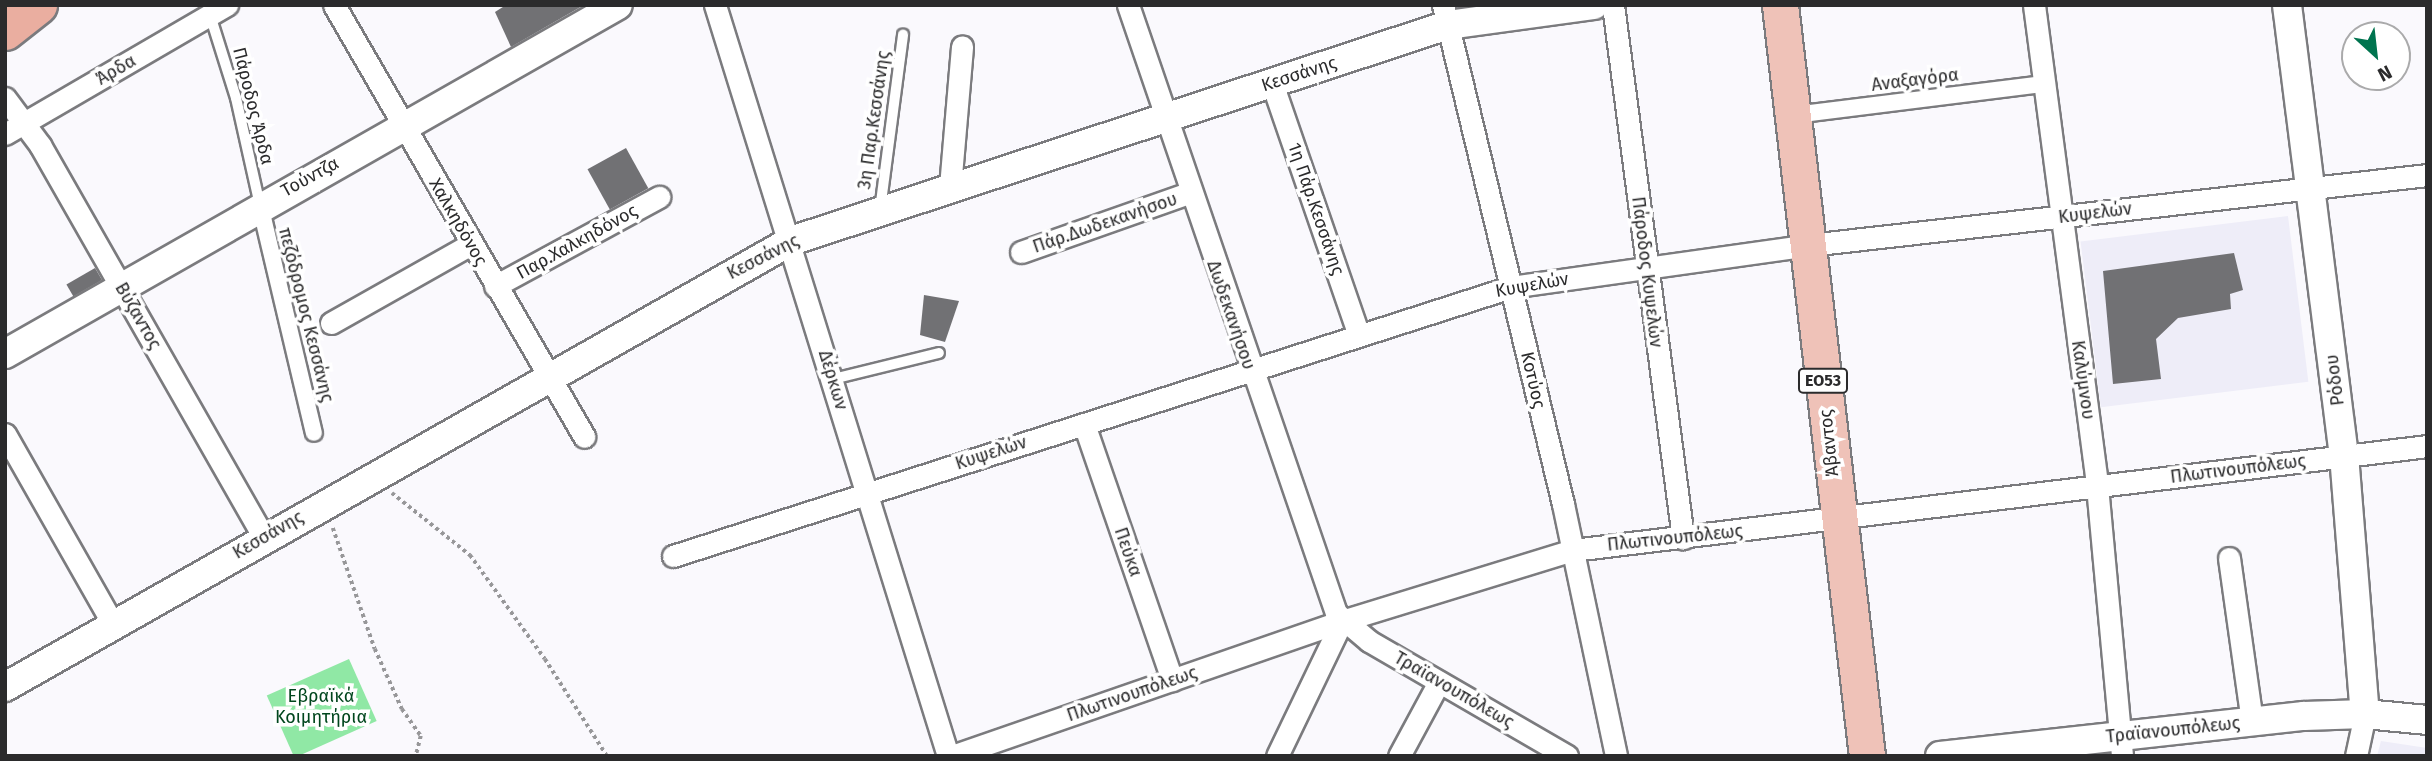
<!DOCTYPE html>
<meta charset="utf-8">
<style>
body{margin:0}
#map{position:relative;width:2432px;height:761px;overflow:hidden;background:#faf9fd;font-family:"Fira Sans",sans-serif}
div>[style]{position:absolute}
.built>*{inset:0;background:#eeedf8;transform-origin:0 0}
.green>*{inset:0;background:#90e8a5;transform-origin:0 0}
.building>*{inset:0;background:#717174;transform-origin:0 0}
.path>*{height:3.5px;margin-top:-1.75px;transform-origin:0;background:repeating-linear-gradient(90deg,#979799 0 3.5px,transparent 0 7px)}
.roads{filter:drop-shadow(2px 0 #7b7b7e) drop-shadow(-2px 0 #7b7b7e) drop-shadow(0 2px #7b7b7e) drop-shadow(0 -2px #7b7b7e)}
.service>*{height:10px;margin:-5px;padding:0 5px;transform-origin:5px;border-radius:5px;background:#fff}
.pedestrian>*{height:16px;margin:-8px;padding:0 8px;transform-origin:8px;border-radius:8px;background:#fff}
.minor>*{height:21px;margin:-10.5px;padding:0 10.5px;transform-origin:10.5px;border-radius:10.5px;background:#fff}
.tertiary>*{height:28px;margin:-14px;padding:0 14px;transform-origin:14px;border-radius:14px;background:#fff}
.primary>*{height:35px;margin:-17.5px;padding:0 17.5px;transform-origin:17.5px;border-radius:17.5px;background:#efc2b8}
.trunk>*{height:37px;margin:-18.5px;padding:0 18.5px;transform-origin:18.5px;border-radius:18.5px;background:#eaaea0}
span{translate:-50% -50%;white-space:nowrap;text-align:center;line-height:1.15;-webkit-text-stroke:7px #fff;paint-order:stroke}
.shield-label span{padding:2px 5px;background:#fff;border:2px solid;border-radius:5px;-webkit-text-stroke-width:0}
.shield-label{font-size:16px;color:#2b2b2c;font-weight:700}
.street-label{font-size:18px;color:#2b2b2c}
.park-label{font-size:18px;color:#00461d}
.frame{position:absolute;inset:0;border:7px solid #2b2b2c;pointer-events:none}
.north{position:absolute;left:2341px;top:21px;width:70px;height:70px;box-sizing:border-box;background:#fff;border:2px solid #aaaaab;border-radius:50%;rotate:153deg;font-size:19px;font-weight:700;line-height:28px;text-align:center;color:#2b2b2c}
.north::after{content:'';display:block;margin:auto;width:24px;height:32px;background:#00744f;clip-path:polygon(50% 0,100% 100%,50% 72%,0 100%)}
</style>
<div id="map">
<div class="built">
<i style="left:2288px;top:216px;width:167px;height:209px;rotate:83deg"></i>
<i style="clip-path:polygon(2381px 741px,2427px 748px,2427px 756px,2377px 756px)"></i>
</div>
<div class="green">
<i style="left:349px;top:659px;width:68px;height:90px;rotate:66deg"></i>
</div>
<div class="building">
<i style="clip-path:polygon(506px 5px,584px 5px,511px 47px,495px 12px)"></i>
<i style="left:626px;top:148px;width:46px;height:44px;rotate:61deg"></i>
<i style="clip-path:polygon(2234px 253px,2243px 290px,2230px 294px,2231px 309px,2178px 318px,2156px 339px,2161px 379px,2113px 384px,2103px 271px)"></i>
<i style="left:95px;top:268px;width:14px;height:33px;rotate:60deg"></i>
<i style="clip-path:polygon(924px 295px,959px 301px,945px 342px,920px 335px)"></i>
</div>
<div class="path">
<i style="left:392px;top:493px;width:100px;rotate:38.5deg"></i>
<i style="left:470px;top:555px;width:128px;rotate:54.2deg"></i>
<i style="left:545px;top:659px;width:115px;rotate:57.4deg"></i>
<i style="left:333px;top:528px;width:128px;rotate:70.9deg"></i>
<i style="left:375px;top:649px;width:66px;rotate:65.8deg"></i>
<i style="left:402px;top:709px;width:33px;rotate:55deg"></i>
<i style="left:421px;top:736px;width:21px;rotate:104deg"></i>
</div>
<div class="roads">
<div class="service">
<i style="left:210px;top:15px;width:87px;rotate:72.6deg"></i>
<i style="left:236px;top:98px;width:110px;rotate:77.4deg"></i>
<i style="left:880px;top:210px;width:177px;rotate:-82.5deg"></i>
<i style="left:833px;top:379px;width:109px;rotate:-13.8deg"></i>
</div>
<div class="pedestrian">
<i style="left:1794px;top:115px;width:250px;rotate:-7.1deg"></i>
<i style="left:260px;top:205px;width:234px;rotate:76.7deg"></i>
</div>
<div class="minor">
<i style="left:334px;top:5px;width:499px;rotate:59.9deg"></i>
<i style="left:715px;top:5px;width:786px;rotate:72.76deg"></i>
<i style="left:1128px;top:5px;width:643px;rotate:71.11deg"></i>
<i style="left:1336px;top:613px;width:43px;rotate:40.3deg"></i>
<i style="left:1369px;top:641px;width:229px;rotate:30.1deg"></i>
<i style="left:1443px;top:5px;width:513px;rotate:76.48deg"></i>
<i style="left:1563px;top:504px;width:258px;rotate:78.1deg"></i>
<i style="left:1613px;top:5px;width:538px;rotate:82.52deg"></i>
<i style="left:2034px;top:5px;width:485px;rotate:82.5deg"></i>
<i style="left:2097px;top:486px;width:271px;rotate:84.7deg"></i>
<i style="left:1272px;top:83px;width:267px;rotate:71deg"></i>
<i style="left:5px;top:98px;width:59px;rotate:53.3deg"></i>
<i style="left:40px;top:145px;width:451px;rotate:60.3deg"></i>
<i style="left:5px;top:134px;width:257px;rotate:-30.2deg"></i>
<i style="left:950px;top:187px;width:141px;rotate:-85.1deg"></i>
<i style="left:1021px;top:252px;width:178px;rotate:-19.4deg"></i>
<i style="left:495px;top:286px;width:187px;rotate:-28.5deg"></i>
<i style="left:331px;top:323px;width:161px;rotate:-29.4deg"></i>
<i style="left:1084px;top:424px;width:271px;rotate:71deg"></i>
<i style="left:5px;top:434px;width:219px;rotate:60.4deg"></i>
<i style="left:673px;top:556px;width:880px;rotate:-17.8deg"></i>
<i style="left:1511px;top:287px;width:301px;rotate:-8deg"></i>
<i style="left:1809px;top:245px;width:622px;rotate:-6.46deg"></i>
<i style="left:2229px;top:558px;width:166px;rotate:82deg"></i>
<i style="left:952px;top:756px;width:413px;rotate:-19.1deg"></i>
<i style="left:1342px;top:621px;width:242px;rotate:-17.1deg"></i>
<i style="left:1573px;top:550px;width:860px;rotate:-6.94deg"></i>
<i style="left:1277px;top:756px;width:150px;rotate:-64.3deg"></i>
<i style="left:1399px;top:756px;width:84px;rotate:-61.6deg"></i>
<i style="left:2356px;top:756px;width:43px;rotate:-77.9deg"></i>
</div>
<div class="tertiary">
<i style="left:2287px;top:5px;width:454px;rotate:82.8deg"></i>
<i style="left:2344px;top:455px;width:260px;rotate:85.4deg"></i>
<i style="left:5px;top:354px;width:705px;rotate:-29.65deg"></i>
<i style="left:5px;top:687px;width:904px;rotate:-29.57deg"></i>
<i style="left:791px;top:241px;width:692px;rotate:-18.2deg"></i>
<i style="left:1448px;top:25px;width:147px;rotate:-7.8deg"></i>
<i style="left:1940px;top:756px;width:366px;rotate:-6.3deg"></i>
<i style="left:2304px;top:716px;width:61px;rotate:-1.9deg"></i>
<i style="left:2365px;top:714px;width:62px;rotate:5.5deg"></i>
</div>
<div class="primary">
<i style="left:1780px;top:5px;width:756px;rotate:83.39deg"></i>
</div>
<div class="trunk">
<i style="left:5px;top:31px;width:42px;rotate:-38.2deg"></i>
</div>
</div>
<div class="shield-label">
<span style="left:1823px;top:381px">ΕΟ53</span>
</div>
<div class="street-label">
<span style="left:116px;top:70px;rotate:-30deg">Άρδα</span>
<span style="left:1299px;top:74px;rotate:-18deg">Κεσσάνης</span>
<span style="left:1915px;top:80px;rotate:-7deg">Αναξαγόρα</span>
<span style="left:253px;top:106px;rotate:76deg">Πάροδος Άρδα</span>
<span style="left:874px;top:120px;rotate:-82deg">3η Παρ.Κεσσάνης</span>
<span style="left:310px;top:177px;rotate:-29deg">Τούντζα</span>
<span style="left:1316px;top:209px;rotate:71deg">1η Πάρ.Κεσσάνης</span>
<span style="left:2095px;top:213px;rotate:-7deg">Κυψελών</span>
<span style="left:458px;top:222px;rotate:60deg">Χαλκηδόνος</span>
<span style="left:1105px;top:223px;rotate:-19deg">Πάρ.Δωδεκανήσου</span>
<span style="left:577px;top:242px;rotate:-29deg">Παρ.Χαλκηδόνος</span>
<span style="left:763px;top:257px;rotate:-27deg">Κεσσάνης</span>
<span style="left:1647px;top:272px;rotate:83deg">Πάροδος Κυψελών</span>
<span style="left:1532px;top:285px;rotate:-10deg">Κυψελών</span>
<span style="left:306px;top:315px;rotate:76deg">πεζόδρομος Κεσσάνης</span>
<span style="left:1231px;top:315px;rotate:71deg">Δωδεκανήσου</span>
<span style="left:138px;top:316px;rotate:60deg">Βύζαντος</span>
<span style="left:833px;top:380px;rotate:73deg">Δέρκων</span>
<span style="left:1533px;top:380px;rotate:77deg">Κοτύος</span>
<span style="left:2083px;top:380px;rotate:82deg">Καλύμνου</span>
<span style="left:2335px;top:380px;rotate:-97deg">Ρόδου</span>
<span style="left:1829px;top:443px;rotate:-96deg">Άβαντος</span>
<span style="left:991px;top:453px;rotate:-18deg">Κυψελών</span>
<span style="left:2238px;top:469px;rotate:-7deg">Πλωτινουπόλεως</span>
<span style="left:268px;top:535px;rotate:-30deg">Κεσσάνης</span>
<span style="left:1675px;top:538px;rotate:-6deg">Πλωτινουπόλεως</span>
<span style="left:1128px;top:552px;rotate:71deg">Πεύκα</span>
<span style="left:1454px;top:690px;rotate:30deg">Τραϊανουπόλεως</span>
<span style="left:1132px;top:694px;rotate:-19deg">Πλωτινουπόλεως</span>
<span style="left:2173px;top:730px;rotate:-6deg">Τραϊανουπόλεως</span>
</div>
<div class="park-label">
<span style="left:321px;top:707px">Εβραϊκά<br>Κοιμητήρια</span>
</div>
<div class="frame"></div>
<div class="north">N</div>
</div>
